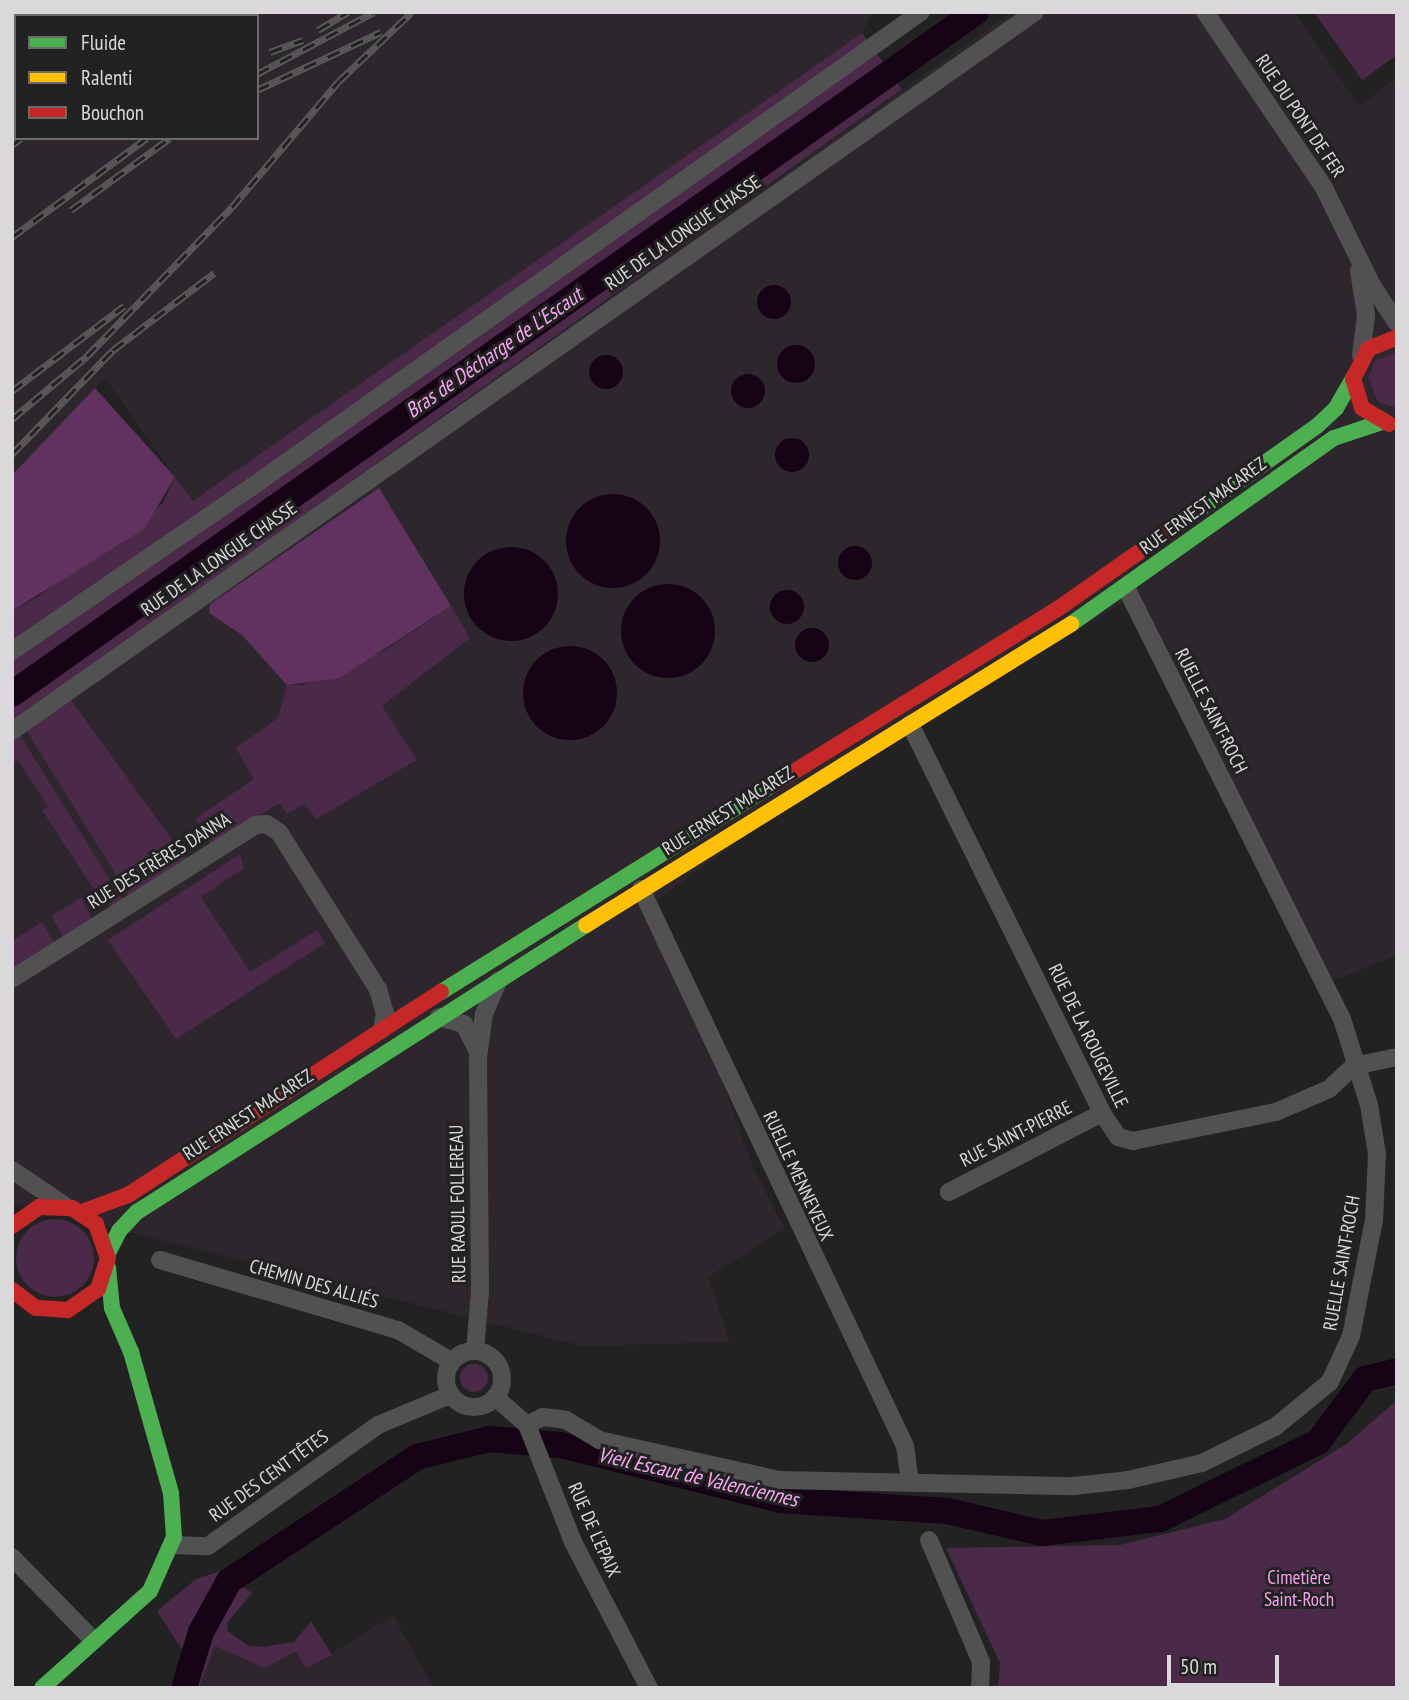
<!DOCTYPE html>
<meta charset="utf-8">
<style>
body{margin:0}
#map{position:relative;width:1409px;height:1700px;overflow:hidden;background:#232223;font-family:"PT Sans Narrow",sans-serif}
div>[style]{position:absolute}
.built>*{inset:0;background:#2d272d}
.green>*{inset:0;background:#4a2a48}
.round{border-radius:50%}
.forest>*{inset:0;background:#613160}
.water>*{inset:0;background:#170316}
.river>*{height:26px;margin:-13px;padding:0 13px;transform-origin:13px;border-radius:13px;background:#170316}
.street>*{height:18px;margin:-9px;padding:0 9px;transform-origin:9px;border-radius:9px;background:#525152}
.street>.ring{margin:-9px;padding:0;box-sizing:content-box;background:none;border:18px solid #525152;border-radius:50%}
.fast>*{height:16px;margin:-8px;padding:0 8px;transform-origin:8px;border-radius:8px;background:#4caf50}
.slow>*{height:16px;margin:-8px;padding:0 8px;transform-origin:8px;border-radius:8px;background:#ffc107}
.jam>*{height:16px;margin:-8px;padding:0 8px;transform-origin:8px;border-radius:8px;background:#c62828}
.rail>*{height:7px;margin-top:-3.5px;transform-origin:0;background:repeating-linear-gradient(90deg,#232223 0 13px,#595959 0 26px);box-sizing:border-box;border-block:2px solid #595959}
span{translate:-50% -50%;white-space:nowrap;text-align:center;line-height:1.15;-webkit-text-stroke:6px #232223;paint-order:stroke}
.street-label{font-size:19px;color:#dad8da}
.park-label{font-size:19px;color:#f4a1ee}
.water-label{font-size:21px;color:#f9a6f3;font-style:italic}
.frame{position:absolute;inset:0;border:14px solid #dad8da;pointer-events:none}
.legend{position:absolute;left:14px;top:14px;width:245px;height:126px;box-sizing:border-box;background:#232223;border:2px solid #6c6b6c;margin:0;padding:9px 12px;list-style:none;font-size:21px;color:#dad8da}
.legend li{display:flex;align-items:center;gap:14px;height:35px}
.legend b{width:35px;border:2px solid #6c6b6c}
.scale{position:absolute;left:1167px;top:1655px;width:112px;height:32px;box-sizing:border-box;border:4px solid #dad8da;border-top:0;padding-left:9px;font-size:21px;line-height:24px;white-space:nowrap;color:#dad8da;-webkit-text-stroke:5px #232223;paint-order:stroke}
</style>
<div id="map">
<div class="built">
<i style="clip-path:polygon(evenodd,12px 12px,873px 12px,862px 33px,193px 502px,105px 378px,12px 475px,12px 12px,16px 16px,257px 16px,257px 138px,16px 138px,16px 16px)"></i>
<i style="clip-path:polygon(1012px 12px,1295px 12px,1359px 106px,1397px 78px,1397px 955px,1332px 981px,1123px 603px,761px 825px,657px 900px,754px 1170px,784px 1228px,708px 1277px,730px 1342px,583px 1346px,12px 1203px,12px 723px)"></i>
<i style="clip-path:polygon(393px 1616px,434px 1688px,199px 1688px,215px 1645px,265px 1668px,296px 1651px,307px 1668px)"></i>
</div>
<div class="green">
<i style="clip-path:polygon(1314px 12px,1397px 12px,1397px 55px,1362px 80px)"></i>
<i style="clip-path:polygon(862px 33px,902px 89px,12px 723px,12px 611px,39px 596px,163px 503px,175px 477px,193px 501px)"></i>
<i style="clip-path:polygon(1397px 352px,1397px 408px,1378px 402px,1368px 377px,1376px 360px)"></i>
<i style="clip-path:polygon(451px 606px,470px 638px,382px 706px,417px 760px,316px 819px,305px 804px,287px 814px,280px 803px,211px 844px,195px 819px,254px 779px,236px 748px,278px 718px,287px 685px,303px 685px,385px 650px)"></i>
<i style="clip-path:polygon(69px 697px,188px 862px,131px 899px,26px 730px)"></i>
<i style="clip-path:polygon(18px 732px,125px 904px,113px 912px,109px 903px,104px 905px,42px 810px,48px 807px,18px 760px,12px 763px,12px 737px)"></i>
<i style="clip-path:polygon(240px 854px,244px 868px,201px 897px,250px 972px,317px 930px,325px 943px,176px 1039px,108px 940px)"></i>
<i style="clip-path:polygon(82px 897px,93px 923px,66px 941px,51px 916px)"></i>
<i style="clip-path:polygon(42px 922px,56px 946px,12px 974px,12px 941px)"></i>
<i class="round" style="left:16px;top:1219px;width:78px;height:78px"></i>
<i class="round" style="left:460px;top:1364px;width:28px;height:28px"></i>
<i style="clip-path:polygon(1397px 1400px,1397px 1688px,998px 1688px,1000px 1663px,946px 1548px,1120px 1545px,1225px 1519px,1348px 1443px)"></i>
<i style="clip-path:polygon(221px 1571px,252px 1593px,228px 1622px,227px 1631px,249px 1646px,263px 1647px,294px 1642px,311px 1621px,332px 1655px,306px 1668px,296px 1651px,265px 1668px,215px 1646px,199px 1688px,169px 1688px,185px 1654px,157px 1611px,196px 1579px)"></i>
</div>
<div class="forest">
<i style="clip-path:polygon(95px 388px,175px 477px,144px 529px,12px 611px,12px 475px)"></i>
<i style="clip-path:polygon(379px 488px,451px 606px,339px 678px,287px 685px,242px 635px,209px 613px,210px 604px)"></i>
</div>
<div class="water">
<i class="round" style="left:757px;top:285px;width:34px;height:34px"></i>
<i class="round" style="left:777px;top:345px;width:38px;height:38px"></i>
<i class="round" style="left:589px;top:355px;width:34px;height:34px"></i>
<i class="round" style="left:731px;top:374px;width:34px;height:34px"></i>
<i class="round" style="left:775px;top:438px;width:34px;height:34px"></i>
<i class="round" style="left:566px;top:494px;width:94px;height:94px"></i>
<i class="round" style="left:838px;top:546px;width:34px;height:34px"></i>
<i class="round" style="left:464px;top:547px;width:94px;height:94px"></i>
<i class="round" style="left:621px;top:584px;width:94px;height:94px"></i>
<i class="round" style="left:770px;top:590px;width:34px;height:34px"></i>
<i class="round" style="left:795px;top:628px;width:34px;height:34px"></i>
<i class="round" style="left:523px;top:646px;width:94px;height:94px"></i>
</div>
<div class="river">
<i style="left:12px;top:694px;width:1181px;rotate:-35.28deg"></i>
<i style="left:184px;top:1688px;width:59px;rotate:-73.1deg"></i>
<i style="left:201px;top:1632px;width:58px;rotate:-61.2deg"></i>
<i style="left:229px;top:1581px;width:225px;rotate:-33.4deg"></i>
<i style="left:417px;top:1457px;width:74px;rotate:-14deg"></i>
<i style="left:489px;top:1439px;width:71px;rotate:4.8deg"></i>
<i style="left:560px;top:1445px;width:227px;rotate:14deg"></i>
<i style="left:780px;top:1500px;width:167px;rotate:3.8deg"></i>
<i style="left:947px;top:1511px;width:98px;rotate:13deg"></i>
<i style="left:1042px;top:1533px;width:119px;rotate:-6.8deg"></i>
<i style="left:1160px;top:1519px;width:176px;rotate:-26deg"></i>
<i style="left:1318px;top:1442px;width:79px;rotate:-53.3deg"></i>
<i style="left:1365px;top:1379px;width:33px;rotate:-14deg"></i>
</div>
<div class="street">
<i style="left:1205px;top:12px;width:212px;rotate:55.9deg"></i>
<i style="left:1324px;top:188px;width:110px;rotate:63.7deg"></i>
<i style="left:1373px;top:287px;width:43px;rotate:56.3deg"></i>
<i style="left:1359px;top:271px;width:45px;rotate:81deg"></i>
<i style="left:1366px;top:315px;width:41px;rotate:97deg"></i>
<i style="left:12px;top:651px;width:292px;rotate:-34.4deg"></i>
<i style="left:253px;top:486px;width:819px;rotate:-35.36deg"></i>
<i style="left:910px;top:724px;width:434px;rotate:63.7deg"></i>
<i style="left:1102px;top:1113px;width:29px;rotate:56deg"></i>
<i style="left:1118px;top:1137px;width:16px;rotate:15deg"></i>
<i style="left:1133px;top:1141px;width:146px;rotate:-11.5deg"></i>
<i style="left:1276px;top:1112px;width:58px;rotate:-23.5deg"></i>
<i style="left:1329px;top:1089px;width:34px;rotate:-43deg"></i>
<i style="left:1354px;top:1066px;width:44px;rotate:-11.8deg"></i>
<i style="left:12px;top:731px;width:1250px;rotate:-35.1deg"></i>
<i style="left:641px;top:889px;width:616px;rotate:64.64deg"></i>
<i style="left:905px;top:1446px;width:36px;rotate:82deg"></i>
<i style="left:12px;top:979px;width:289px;rotate:-32.3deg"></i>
<i style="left:256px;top:825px;width:10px;rotate:-6deg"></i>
<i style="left:266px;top:824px;width:15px;rotate:32deg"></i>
<i style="left:279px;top:832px;width:186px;rotate:57.8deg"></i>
<i style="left:378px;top:989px;width:25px;rotate:74deg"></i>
<i style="left:385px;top:1013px;width:17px;rotate:100deg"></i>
<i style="left:439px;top:1017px;width:26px;rotate:16deg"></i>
<i style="left:464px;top:1024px;width:29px;rotate:63deg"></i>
<i style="left:12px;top:1170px;width:63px;rotate:33.9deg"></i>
<i style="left:949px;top:1192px;width:172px;rotate:-27.3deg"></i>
<i style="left:160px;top:1260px;width:248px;rotate:16.4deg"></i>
<i style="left:398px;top:1330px;width:61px;rotate:30.3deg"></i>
<i class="ring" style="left:446px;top:1351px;width:38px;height:38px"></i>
<i style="left:475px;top:1351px;width:60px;rotate:-85.2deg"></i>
<i style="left:480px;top:1291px;width:234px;rotate:-90.5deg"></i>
<i style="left:478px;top:1057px;width:43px;rotate:-82.1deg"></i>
<i style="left:484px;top:1014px;width:36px;rotate:-67deg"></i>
<i style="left:495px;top:1397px;width:43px;rotate:41.2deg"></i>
<i style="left:527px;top:1425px;width:126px;rotate:68.5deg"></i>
<i style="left:573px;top:1542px;width:165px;rotate:62.5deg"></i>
<i style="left:527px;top:1425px;width:18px;rotate:-27deg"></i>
<i style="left:543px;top:1417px;width:23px;rotate:7deg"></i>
<i style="left:566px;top:1420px;width:39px;rotate:31deg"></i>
<i style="left:599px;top:1440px;width:185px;rotate:12.5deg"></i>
<i style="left:780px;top:1480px;width:294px;rotate:1.2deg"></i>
<i style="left:1074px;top:1486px;width:54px;rotate:-6.3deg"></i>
<i style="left:1128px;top:1480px;width:76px;rotate:-12.9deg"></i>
<i style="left:1202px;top:1463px;width:81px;rotate:-26.3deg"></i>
<i style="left:1275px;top:1427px;width:71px;rotate:-39.3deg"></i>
<i style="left:1330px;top:1382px;width:51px;rotate:-65.5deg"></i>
<i style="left:1351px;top:1336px;width:118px;rotate:-78.8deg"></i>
<i style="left:1374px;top:1220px;width:66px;rotate:-87.4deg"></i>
<i style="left:1377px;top:1154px;width:50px;rotate:-99.3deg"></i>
<i style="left:1369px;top:1105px;width:90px;rotate:-107.4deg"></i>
<i style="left:1342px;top:1019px;width:483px;rotate:-116.6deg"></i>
<i style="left:929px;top:1540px;width:133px;rotate:66.9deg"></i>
<i style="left:981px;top:1662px;width:26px;rotate:92deg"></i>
<i style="left:173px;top:1545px;width:35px;rotate:2deg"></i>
<i style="left:208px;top:1546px;width:209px;rotate:-35.4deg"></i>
<i style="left:378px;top:1425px;width:78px;rotate:-22.6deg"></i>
<i style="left:12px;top:1557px;width:115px;rotate:45.7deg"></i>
</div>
<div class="fast">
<i style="left:1169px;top:531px;width:181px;rotate:-35.4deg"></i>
<i style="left:1317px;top:426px;width:26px;rotate:-43deg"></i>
<i style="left:1336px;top:408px;width:34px;rotate:-60deg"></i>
<i style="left:1071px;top:624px;width:322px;rotate:-35.3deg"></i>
<i style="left:1334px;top:438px;width:51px;rotate:-18.4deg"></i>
<i style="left:441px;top:992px;width:393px;rotate:-32deg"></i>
<i style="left:108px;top:1253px;width:25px;rotate:-63deg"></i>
<i style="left:119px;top:1231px;width:26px;rotate:-47deg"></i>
<i style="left:137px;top:1212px;width:533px;rotate:-32.59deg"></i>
<i style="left:42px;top:1688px;width:145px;rotate:-41.9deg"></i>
<i style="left:150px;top:1591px;width:59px;rotate:-66deg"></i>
<i style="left:174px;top:1537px;width:44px;rotate:-93.9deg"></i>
<i style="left:171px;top:1493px;width:147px;rotate:-105.8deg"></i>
<i style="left:131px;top:1352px;width:48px;rotate:-113.4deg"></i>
<i style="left:112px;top:1308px;width:41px;rotate:-95.6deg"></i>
</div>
<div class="slow">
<i style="left:586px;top:925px;width:571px;rotate:-31.82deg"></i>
</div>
<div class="jam">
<i style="left:1389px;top:424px;width:31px;rotate:-149deg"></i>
<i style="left:1362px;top:408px;width:30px;rotate:-107deg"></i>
<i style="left:1353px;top:379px;width:34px;rotate:-63deg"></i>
<i style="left:1368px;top:349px;width:31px;rotate:-22deg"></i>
<i style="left:774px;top:784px;width:335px;rotate:-31.7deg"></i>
<i style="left:1059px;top:608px;width:134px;rotate:-35deg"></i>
<i style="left:82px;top:1212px;width:49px;rotate:-20.3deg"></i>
<i style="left:128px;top:1195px;width:373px;rotate:-33deg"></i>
<i style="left:12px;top:1226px;width:33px;rotate:-35deg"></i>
<i style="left:39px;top:1207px;width:33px;rotate:2deg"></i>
<i style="left:72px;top:1208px;width:29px;rotate:34deg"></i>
<i style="left:96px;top:1224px;width:36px;rotate:71deg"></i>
<i style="left:108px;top:1258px;width:33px;rotate:108deg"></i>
<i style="left:98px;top:1289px;width:37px;rotate:145deg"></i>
<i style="left:68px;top:1310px;width:32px;rotate:-176deg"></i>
<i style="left:36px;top:1308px;width:30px;rotate:-143deg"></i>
</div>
<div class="rail">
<i style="left:172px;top:16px;width:7px;rotate:-34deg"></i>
<i style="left:195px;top:16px;width:8px;rotate:-30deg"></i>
<i style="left:219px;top:16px;width:7px;rotate:-34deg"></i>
<i style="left:318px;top:30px;width:35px;rotate:-31deg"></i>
<i style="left:270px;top:52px;width:35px;rotate:-20deg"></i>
<i style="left:257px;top:74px;width:132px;rotate:-27.9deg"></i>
<i style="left:257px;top:90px;width:137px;rotate:-25.1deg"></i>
<i style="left:12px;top:118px;width:4px;rotate:-27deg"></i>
<i style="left:12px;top:132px;width:5px;rotate:-37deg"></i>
<i style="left:12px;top:145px;width:11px;rotate:-38deg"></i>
<i style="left:71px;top:210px;width:122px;rotate:-36deg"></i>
<i style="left:12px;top:237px;width:167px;rotate:-36.3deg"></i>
<i style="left:12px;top:391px;width:141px;rotate:-37.2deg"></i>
<i style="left:12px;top:419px;width:98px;rotate:-40deg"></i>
<i style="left:87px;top:356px;width:208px;rotate:-45.8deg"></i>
<i style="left:232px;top:207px;width:165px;rotate:-49.7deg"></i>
<i style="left:339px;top:81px;width:100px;rotate:-43.4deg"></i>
<i style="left:12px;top:454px;width:145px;rotate:-45.8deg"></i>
<i style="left:113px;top:350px;width:127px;rotate:-37.3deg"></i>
</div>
<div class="street-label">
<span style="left:1300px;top:116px;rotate:56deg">RUE DU PONT DE FER</span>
<span style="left:683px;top:233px;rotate:-35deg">RUE DE LA LONGUE CHASSE</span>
<span style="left:1203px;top:506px;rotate:-36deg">RUE ERNEST MACAREZ</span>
<span style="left:219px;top:559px;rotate:-35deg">RUE DE LA LONGUE CHASSE</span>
<span style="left:1211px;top:711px;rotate:63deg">RUELLE SAINT-ROCH</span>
<span style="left:728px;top:811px;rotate:-32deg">RUE ERNEST MACAREZ</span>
<span style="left:159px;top:861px;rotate:-32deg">RUE DES FRÈRES DANNA</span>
<span style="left:1088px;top:1036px;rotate:64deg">RUE DE LA ROUGEVILLE</span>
<span style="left:248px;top:1115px;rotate:-33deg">RUE ERNEST MACAREZ</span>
<span style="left:1016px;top:1134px;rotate:-27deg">RUE SAINT-PIERRE</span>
<span style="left:798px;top:1176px;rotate:65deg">RUELLE MENNEVEUX</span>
<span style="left:458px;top:1204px;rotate:-91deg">RUE RAOUL FOLLEREAU</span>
<span style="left:1342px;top:1263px;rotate:-80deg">RUELLE SAINT-ROCH</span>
<span style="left:314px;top:1284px;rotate:16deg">CHEMIN DES ALLIÉS</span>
<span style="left:269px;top:1476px;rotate:-36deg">RUE DES CENT TÊTES</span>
<span style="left:594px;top:1530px;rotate:66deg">RUE DE L'EPAIX</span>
</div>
<div class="park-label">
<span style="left:1299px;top:1589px">Cimetière<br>Saint-Roch</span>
</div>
<div class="water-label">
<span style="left:494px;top:353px;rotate:-35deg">Bras de Décharge de L'Escaut</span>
<span style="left:698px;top:1477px;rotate:13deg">Vieil Escaut de Valenciennes</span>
</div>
<div class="frame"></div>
<ul class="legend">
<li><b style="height:9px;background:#4caf50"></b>Fluide</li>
<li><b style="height:9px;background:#ffc107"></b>Ralenti</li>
<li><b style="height:9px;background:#c62828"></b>Bouchon</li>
</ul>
<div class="scale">50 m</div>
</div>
